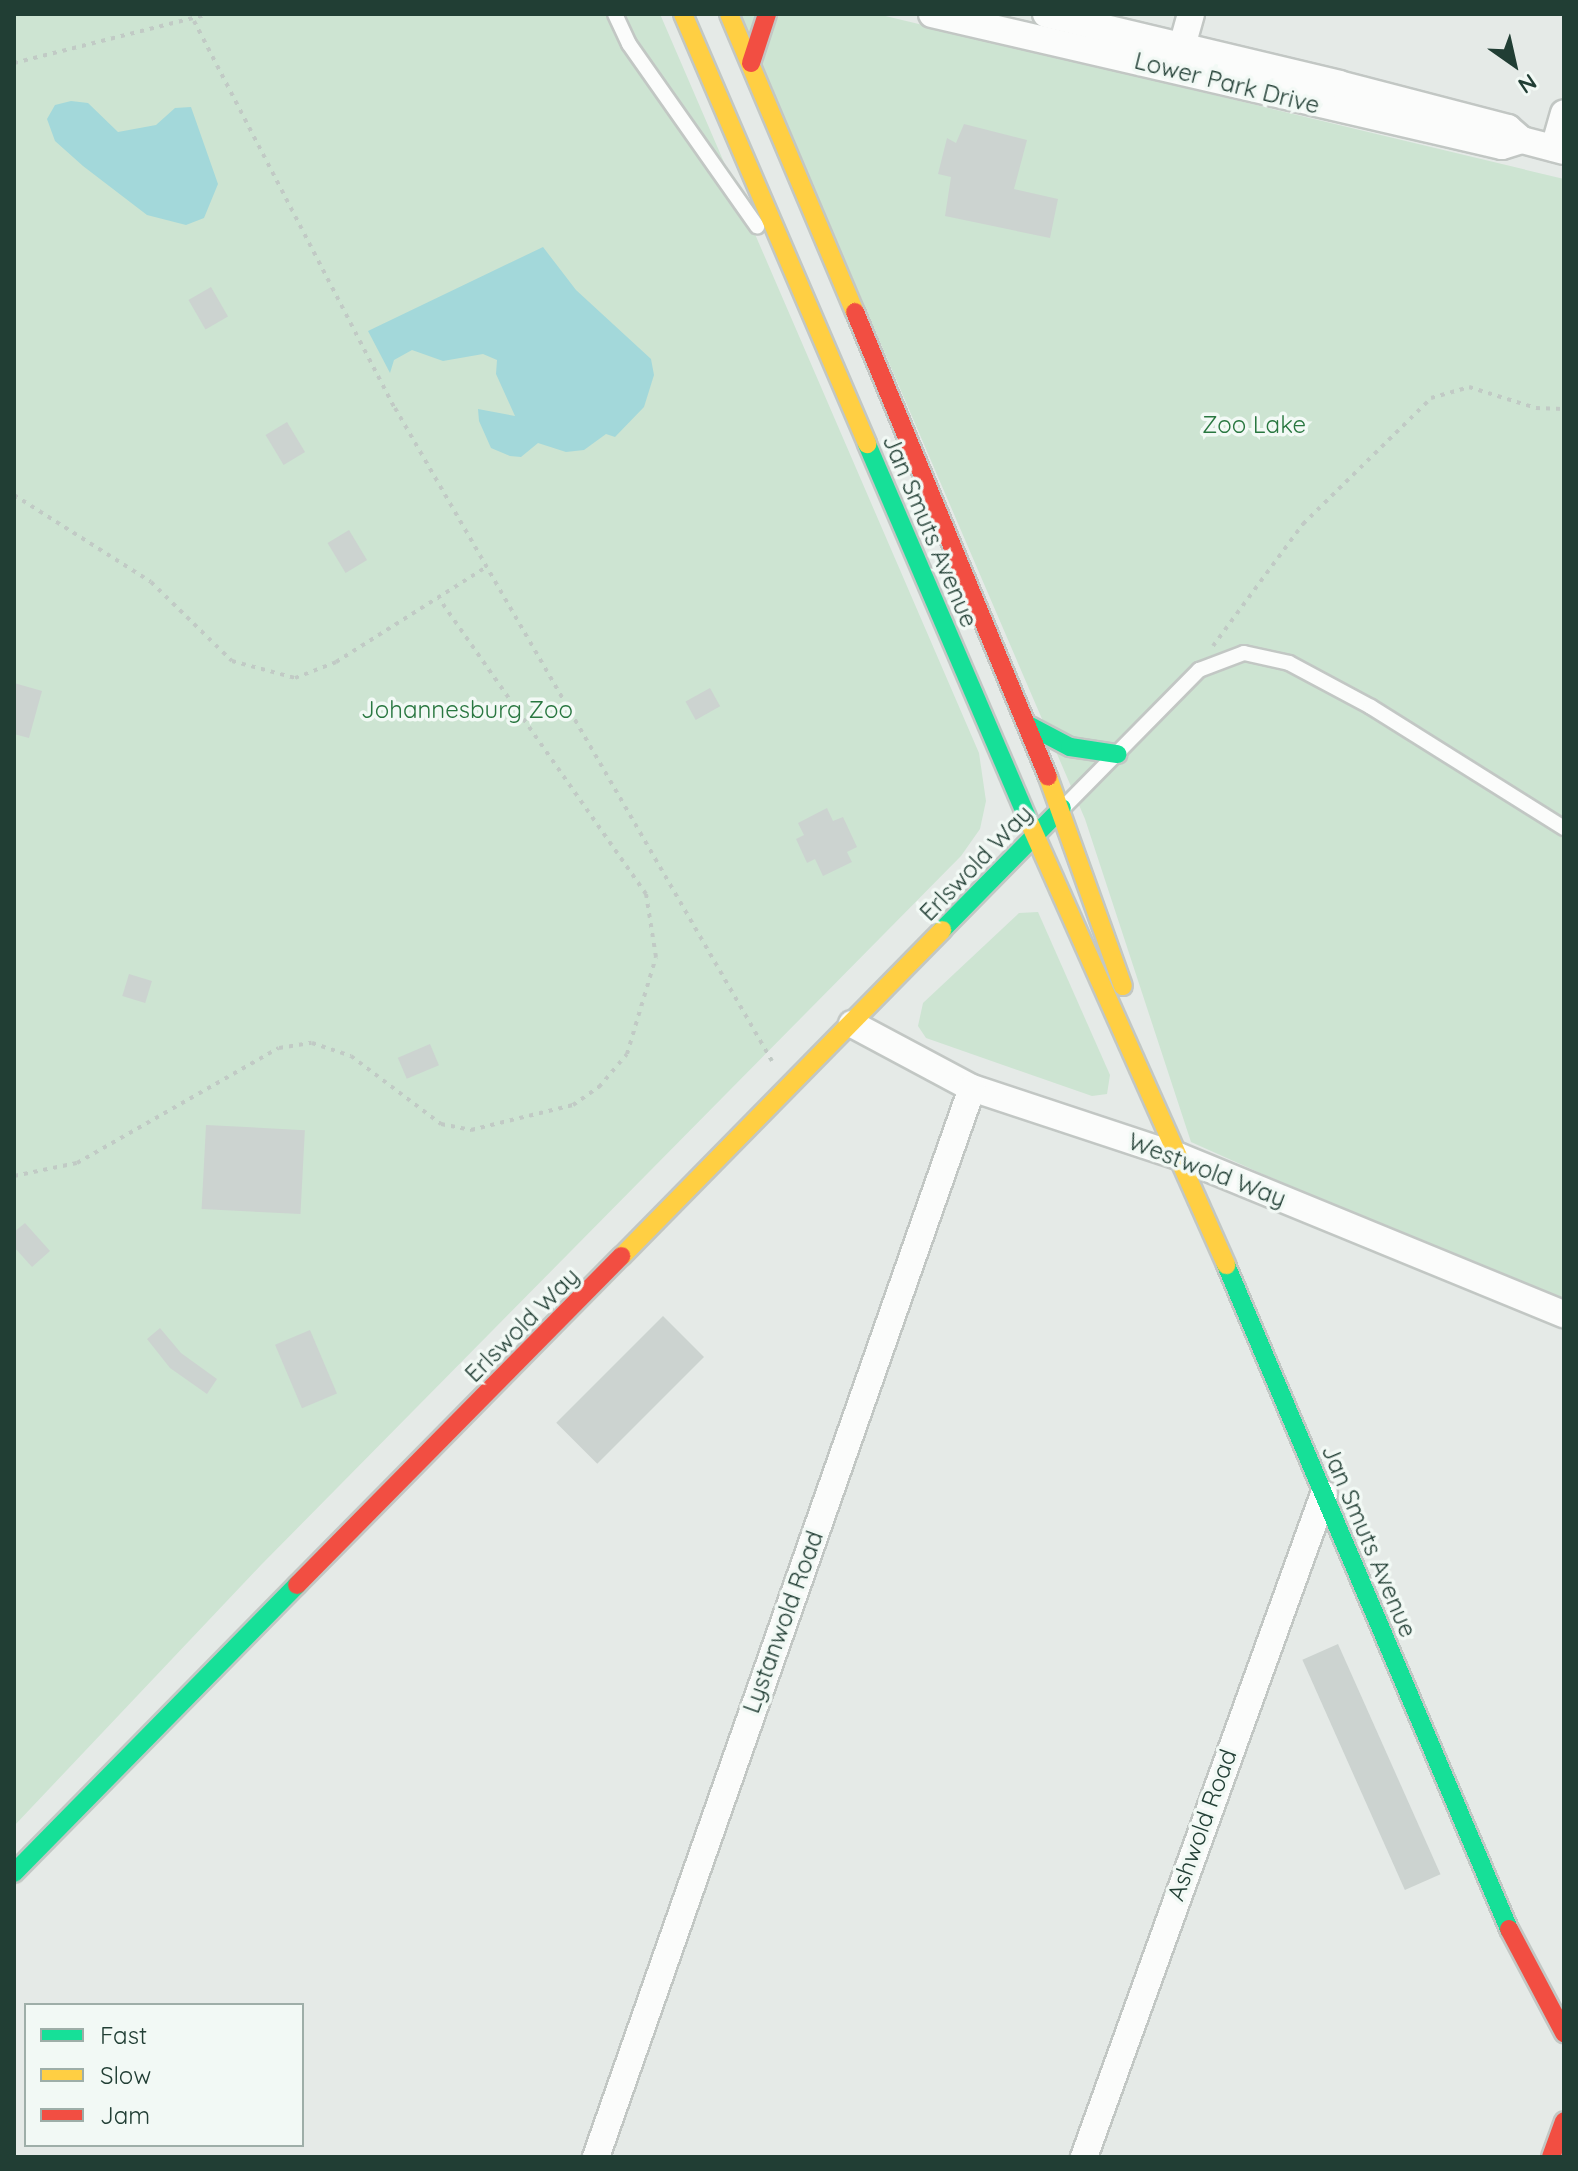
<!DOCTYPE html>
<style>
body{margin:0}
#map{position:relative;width:1578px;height:2171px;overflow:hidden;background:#e5eae7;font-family:Quicksand,sans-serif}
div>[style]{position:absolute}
.green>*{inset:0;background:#cde4d2}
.water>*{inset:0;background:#a3d8da}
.building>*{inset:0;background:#ccd3d0;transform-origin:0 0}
.path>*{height:4px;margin-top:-2px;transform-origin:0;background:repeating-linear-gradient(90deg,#c1cac5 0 4px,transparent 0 10px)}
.roads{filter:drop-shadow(2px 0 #c2c7c4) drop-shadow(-2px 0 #c2c7c4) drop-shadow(0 2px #c2c7c4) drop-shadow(0 -2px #c2c7c4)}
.lane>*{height:14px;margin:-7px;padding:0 7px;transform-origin:7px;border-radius:7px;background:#fbfcfb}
.street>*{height:26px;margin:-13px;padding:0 13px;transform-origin:13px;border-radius:13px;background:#fbfcfb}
.fast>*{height:18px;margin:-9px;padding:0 9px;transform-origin:9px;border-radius:9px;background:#16e098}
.slow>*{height:18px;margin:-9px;padding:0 9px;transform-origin:9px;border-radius:9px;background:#ffcf43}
.jam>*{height:18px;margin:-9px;padding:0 9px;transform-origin:9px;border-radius:9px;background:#f24e42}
span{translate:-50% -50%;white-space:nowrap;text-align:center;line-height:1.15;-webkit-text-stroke:7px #f2f9f5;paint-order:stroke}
.street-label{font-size:24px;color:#213e34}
.park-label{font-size:24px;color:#297740}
.frame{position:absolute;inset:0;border:16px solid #213e34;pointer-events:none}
.legend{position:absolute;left:24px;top:2003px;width:280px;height:144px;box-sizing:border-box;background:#f2f9f5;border:2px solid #9eaea8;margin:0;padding:10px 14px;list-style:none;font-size:24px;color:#213e34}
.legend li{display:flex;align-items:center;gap:16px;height:40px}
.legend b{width:40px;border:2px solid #9eaea8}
.north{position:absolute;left:1474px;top:24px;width:80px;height:80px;-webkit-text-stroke:6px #f2f9f5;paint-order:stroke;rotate:146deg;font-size:22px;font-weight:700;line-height:32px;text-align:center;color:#213e34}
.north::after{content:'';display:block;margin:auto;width:28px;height:36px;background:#213e34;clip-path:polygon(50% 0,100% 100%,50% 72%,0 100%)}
</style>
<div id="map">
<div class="green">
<i style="clip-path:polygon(14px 14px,660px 14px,979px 753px,986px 801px,980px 829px,961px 856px,261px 1565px,14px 1826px)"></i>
<i style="clip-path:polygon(739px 14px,877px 14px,1564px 179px,1564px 1309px,1191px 1142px,1085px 819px)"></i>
<i style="clip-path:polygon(1038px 912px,1110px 1075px,1107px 1094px,1092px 1096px,926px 1038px,918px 1026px,923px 1003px,1019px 913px)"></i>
</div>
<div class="water">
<i style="clip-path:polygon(71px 101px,88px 103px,118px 132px,156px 125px,175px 108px,191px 107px,218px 184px,204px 218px,186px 225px,147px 215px,83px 166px,55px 141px,47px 119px,55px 105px)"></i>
<i style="clip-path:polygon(543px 247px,576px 290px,651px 359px,654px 375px,644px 407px,615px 437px,606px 434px,584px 450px,566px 452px,538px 443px,521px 457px,510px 456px,491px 448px,479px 421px,478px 409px,515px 416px,496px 374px,497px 360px,483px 354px,443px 361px,412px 350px,394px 360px,390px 373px,368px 331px)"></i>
</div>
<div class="building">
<i style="clip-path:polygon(964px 124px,1027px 140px,1014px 189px,1058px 199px,1050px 238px,945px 216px,951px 177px,938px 174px,947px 138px,956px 143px)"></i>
<i style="left:211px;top:287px;width:34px;height:26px;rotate:60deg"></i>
<i style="left:287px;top:422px;width:35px;height:25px;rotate:59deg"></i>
<i style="left:349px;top:530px;width:35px;height:25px;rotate:59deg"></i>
<i style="clip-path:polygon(14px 683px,42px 691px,29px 738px,14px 734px)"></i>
<i style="left:710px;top:688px;width:21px;height:28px;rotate:61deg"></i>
<i style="clip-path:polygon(827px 808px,833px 821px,843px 817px,857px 847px,847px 852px,852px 862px,823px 876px,815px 859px,807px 863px,796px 839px,804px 835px,798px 823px)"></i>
<i style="left:129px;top:974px;width:24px;height:23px;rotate:17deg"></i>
<i style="left:430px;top:1044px;width:23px;height:35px;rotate:67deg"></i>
<i style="left:206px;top:1125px;width:99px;height:84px;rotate:3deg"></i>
<i style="clip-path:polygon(25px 1223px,50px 1251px,32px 1267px,14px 1247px,14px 1232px)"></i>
<i style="left:663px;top:1316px;width:58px;height:151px;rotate:45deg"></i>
<i style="clip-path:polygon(160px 1328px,181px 1353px,217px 1379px,207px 1394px,170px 1368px,147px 1339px)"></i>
<i style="left:310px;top:1330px;width:69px;height:38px;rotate:67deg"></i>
<i style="left:1338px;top:1644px;width:252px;height:39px;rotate:66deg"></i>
</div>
<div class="path">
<i style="left:194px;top:21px;width:436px;rotate:62.6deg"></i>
<i style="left:395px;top:408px;width:754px;rotate:60deg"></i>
<i style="left:14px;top:63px;width:201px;rotate:-14.1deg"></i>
<i style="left:14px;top:495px;width:162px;rotate:32.4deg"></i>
<i style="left:151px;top:582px;width:113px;rotate:44.3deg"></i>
<i style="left:232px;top:661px;width:65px;rotate:15.1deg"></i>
<i style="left:295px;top:678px;width:44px;rotate:-21.3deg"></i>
<i style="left:336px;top:662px;width:178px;rotate:-32.3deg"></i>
<i style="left:1213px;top:646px;width:152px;rotate:-53.6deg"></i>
<i style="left:1303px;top:524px;width:180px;rotate:-44.5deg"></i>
<i style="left:1431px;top:398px;width:40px;rotate:-16deg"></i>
<i style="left:1469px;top:387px;width:70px;rotate:17.4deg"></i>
<i style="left:1536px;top:408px;width:28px;rotate:2deg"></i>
<i style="left:14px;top:1176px;width:64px;rotate:-11.7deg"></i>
<i style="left:77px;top:1163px;width:232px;rotate:-29.7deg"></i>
<i style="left:279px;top:1048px;width:33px;rotate:-9deg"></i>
<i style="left:312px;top:1043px;width:41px;rotate:18.4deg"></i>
<i style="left:351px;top:1056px;width:113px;rotate:37.1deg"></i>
<i style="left:441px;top:1124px;width:31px;rotate:11deg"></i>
<i style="left:471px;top:1130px;width:105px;rotate:-13.8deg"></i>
<i style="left:573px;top:1105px;width:32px;rotate:-35deg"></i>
<i style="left:599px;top:1087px;width:43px;rotate:-49.7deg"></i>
<i style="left:627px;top:1054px;width:101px;rotate:-73.4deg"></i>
<i style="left:656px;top:957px;width:64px;rotate:-99deg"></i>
<i style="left:646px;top:894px;width:361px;rotate:-125deg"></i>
</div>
<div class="roads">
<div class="lane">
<i style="left:615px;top:14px;width:33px;rotate:65deg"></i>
<i style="left:629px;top:44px;width:223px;rotate:54.9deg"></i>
<i style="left:1063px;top:808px;width:194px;rotate:-45.4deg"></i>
<i style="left:1199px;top:670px;width:48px;rotate:-20.7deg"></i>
<i style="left:1244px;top:653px;width:46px;rotate:12.5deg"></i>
<i style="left:1289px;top:663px;width:93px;rotate:28.2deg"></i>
<i style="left:1371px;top:707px;width:228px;rotate:32.1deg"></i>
</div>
<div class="street">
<i style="left:932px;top:14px;width:585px;rotate:13.04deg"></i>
<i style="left:1502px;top:146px;width:21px;rotate:-17deg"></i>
<i style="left:1046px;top:14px;width:301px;rotate:13.4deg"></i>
<i style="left:1339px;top:84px;width:175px;rotate:14.6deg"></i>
<i style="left:1508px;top:128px;width:18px;rotate:41deg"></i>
<i style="left:1522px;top:140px;width:43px;rotate:14.7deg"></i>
<i style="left:1177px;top:64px;width:52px;rotate:-74.4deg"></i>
<i style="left:1554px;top:148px;width:36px;rotate:-74deg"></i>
<i style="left:852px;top:1024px;width:136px;rotate:28.1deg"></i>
<i style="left:972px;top:1088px;width:217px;rotate:18.3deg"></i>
<i style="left:1178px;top:1156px;width:417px;rotate:22.3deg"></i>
<i style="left:596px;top:2157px;width:1133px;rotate:-70.62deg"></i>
<i style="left:1084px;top:2157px;width:705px;rotate:-70.1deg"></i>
</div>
<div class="fast">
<i style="left:867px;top:444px;width:413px;rotate:66.8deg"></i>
<i style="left:1030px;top:726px;width:45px;rotate:27.7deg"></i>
<i style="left:1070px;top:747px;width:48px;rotate:8.5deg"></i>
<i style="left:942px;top:930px;width:171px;rotate:-45.5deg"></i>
<i style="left:1226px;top:1265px;width:722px;rotate:66.92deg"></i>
<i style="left:14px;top:1873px;width:404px;rotate:-45.5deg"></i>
</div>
<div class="slow">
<i style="left:683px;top:14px;width:468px;rotate:66.8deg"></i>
<i style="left:729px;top:14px;width:324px;rotate:67.1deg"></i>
<i style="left:1048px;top:777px;width:222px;rotate:70.3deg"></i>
<i style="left:1030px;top:824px;width:483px;rotate:66deg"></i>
<i style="left:622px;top:1256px;width:457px;rotate:-45.5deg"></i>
</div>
<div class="jam">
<i style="left:751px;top:63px;width:52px;rotate:-71.9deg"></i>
<i style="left:855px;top:312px;width:503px;rotate:67.46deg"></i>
<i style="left:297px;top:1585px;width:462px;rotate:-45.4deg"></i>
<i style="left:1509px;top:1929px;width:118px;rotate:62.1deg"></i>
<i style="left:1551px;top:2157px;width:38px;rotate:-70deg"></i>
</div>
</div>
<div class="street-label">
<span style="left:1227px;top:83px;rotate:14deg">Lower Park Drive</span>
<span style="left:930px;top:531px;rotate:67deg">Jan Smuts Avenue</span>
<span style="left:976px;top:863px;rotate:-46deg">Erlswold Way</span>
<span style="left:1207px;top:1170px;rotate:21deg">Westwold Way</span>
<span style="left:522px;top:1325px;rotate:-45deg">Erlswold Way</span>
<span style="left:1369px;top:1541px;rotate:67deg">Jan Smuts Avenue</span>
<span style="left:783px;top:1622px;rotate:-70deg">Lystanwold Road</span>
<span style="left:1202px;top:1825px;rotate:-70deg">Ashwold Road</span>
</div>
<div class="park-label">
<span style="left:1254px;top:425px">Zoo Lake</span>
<span style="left:467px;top:710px">Johannesburg Zoo</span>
</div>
<div class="frame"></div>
<ul class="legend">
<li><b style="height:10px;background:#16e098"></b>Fast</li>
<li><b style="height:10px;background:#ffcf43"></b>Slow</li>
<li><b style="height:10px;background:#f24e42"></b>Jam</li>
</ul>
<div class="north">N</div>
</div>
